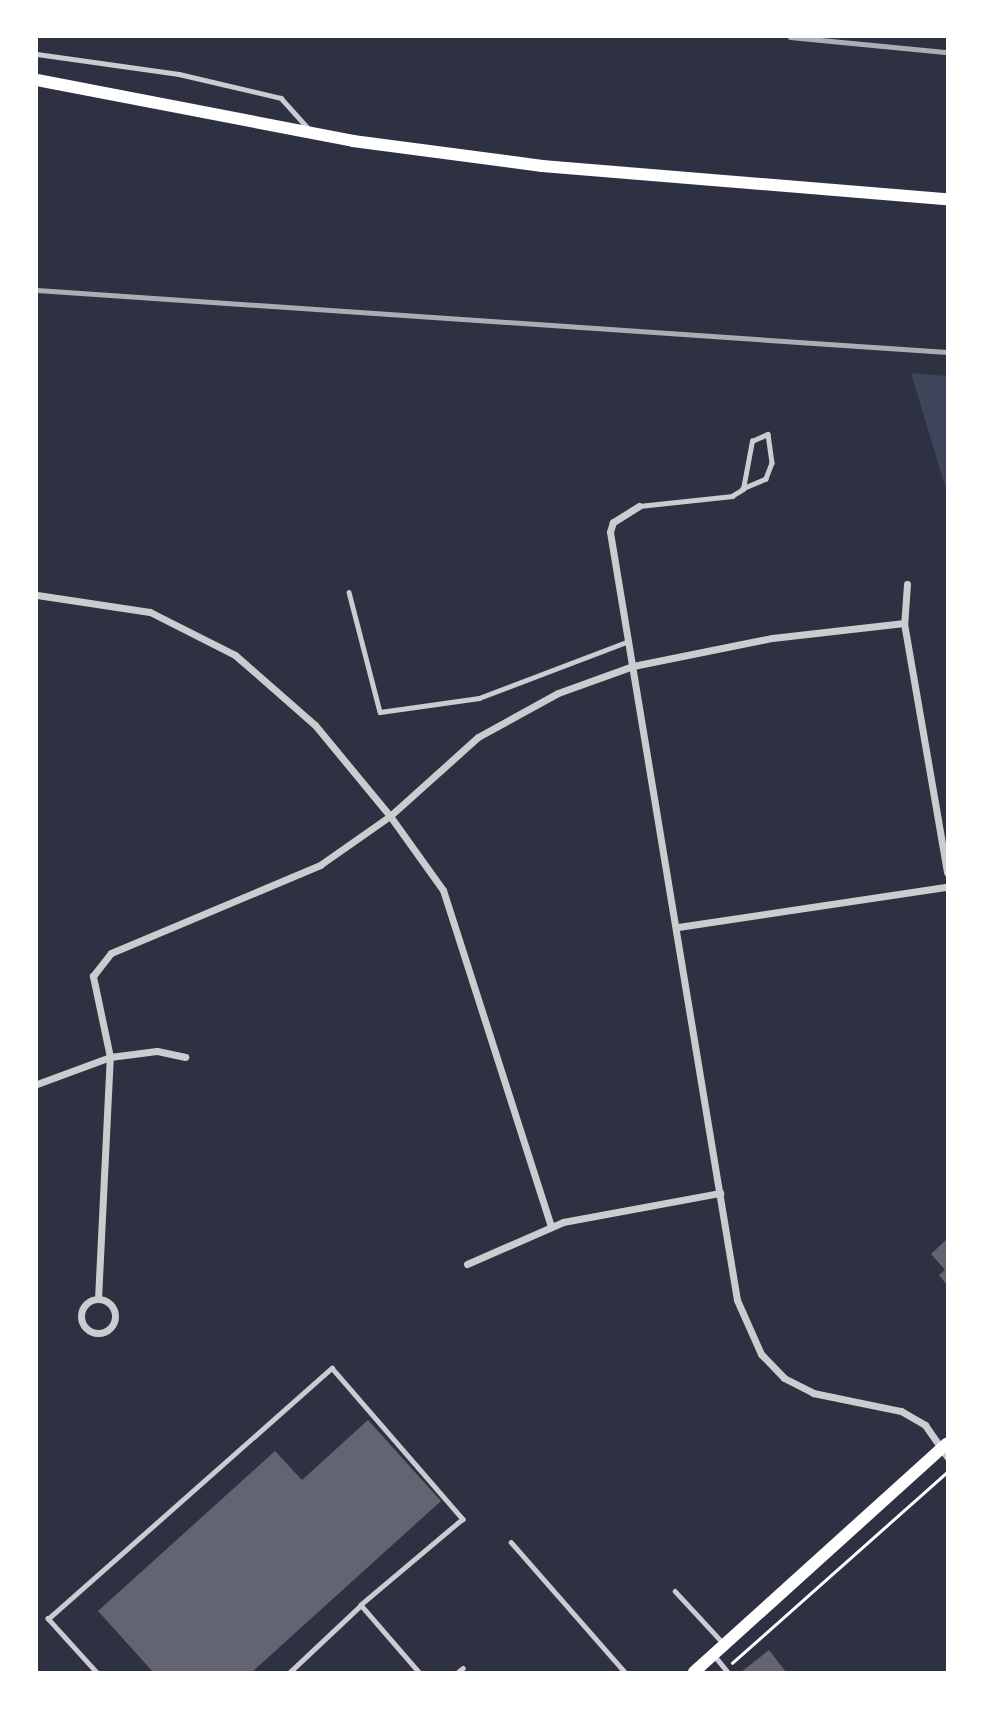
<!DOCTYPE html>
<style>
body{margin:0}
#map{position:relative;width:984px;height:1709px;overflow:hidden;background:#2d3142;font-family:Barlow,sans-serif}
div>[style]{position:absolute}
.green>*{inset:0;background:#3c4559}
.building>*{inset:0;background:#626471}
.path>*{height:2.5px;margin:-1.25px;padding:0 1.25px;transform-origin:1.25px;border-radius:1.25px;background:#fff}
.service>*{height:4.5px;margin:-2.25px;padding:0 2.25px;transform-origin:2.25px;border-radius:2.25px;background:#caccd0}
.minor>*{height:7px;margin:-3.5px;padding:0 3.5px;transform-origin:3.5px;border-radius:3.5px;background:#caccd0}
.minor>.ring{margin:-3.5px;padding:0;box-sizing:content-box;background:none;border:7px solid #caccd0;border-radius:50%}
.primary>*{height:12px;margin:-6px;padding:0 6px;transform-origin:6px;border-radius:6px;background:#fff}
.rail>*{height:4.5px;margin:-2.25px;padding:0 2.25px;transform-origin:2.25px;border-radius:2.25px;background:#abadb3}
span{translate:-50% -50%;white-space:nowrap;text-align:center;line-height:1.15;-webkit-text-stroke:5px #fff;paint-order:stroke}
.frame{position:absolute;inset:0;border:38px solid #fff;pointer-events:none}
</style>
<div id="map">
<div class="green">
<i style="clip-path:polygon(911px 373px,947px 376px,947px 493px)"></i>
</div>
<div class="building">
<i style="clip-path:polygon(947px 1239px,947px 1285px,939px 1275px,945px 1270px,931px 1254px)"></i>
<i style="clip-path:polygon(368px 1420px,441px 1501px,252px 1672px,153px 1672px,98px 1611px,275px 1451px,302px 1480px)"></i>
<i style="clip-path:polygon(769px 1650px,786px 1672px,741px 1672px)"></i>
</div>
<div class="path">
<i style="left:732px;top:1663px;width:288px;rotate:-41.6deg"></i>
</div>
<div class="service">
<i style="left:37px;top:54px;width:143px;rotate:8deg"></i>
<i style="left:179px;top:74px;width:105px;rotate:13.2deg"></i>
<i style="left:281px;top:98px;width:40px;rotate:48deg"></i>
<i style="left:639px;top:506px;width:94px;rotate:-6.1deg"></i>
<i style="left:732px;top:496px;width:13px;rotate:-32deg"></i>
<i style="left:743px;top:489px;width:49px;rotate:-79.4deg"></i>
<i style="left:752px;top:441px;width:17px;rotate:-24deg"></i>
<i style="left:768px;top:434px;width:29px;rotate:82deg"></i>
<i style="left:772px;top:463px;width:17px;rotate:111deg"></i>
<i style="left:766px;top:479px;width:25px;rotate:157deg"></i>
<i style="left:349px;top:592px;width:124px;rotate:75.5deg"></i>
<i style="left:380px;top:712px;width:100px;rotate:-8deg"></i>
<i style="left:479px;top:698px;width:160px;rotate:-20.8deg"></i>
<i style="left:511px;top:1542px;width:173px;rotate:48.8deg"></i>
<i style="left:675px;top:1591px;width:72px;rotate:47.2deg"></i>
<i style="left:714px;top:1655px;width:22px;rotate:51deg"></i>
<i style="left:96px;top:1672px;width:72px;rotate:-132.2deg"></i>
<i style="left:48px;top:1619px;width:379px;rotate:-41.5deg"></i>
<i style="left:332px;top:1368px;width:200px;rotate:49.1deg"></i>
<i style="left:463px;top:1519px;width:133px;rotate:139.9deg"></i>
<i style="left:361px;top:1605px;width:89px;rotate:49.1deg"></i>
<i style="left:290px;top:1672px;width:98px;rotate:-43.3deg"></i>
<i style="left:458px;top:1672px;width:6px;rotate:-39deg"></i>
</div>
<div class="minor">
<i style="left:639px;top:506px;width:31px;rotate:148deg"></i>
<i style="left:613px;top:522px;width:10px;rotate:107deg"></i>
<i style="left:610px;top:532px;width:778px;rotate:80.61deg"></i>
<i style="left:737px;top:1300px;width:59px;rotate:66deg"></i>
<i style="left:761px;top:1354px;width:33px;rotate:46deg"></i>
<i style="left:784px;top:1378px;width:33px;rotate:27deg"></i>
<i style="left:813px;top:1393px;width:90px;rotate:11.6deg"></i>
<i style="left:901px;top:1411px;width:28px;rotate:30deg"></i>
<i style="left:925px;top:1425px;width:39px;rotate:55deg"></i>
<i style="left:907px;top:584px;width:39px;rotate:94deg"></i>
<i style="left:904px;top:623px;width:253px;rotate:80.2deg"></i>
<i style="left:37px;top:595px;width:114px;rotate:8.6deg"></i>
<i style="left:150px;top:612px;width:95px;rotate:26.8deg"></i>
<i style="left:235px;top:655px;width:106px;rotate:41.2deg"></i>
<i style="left:315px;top:725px;width:118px;rotate:50.5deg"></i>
<i style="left:390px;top:816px;width:91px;rotate:54.4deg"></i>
<i style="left:443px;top:890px;width:353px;rotate:72.2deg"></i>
<i style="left:678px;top:927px;width:272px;rotate:-8.5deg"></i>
<i style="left:37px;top:1084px;width:78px;rotate:-20.3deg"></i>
<i style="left:110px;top:1057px;width:47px;rotate:-7.3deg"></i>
<i style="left:157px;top:1051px;width:29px;rotate:12deg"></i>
<i style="left:467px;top:1264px;width:105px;rotate:-23.6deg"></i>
<i style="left:563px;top:1222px;width:160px;rotate:-10.5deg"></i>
<i style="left:98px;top:1299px;width:242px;rotate:-87.2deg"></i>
<i style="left:110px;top:1057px;width:83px;rotate:-101.9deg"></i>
<i style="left:93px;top:976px;width:29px;rotate:-52deg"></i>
<i style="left:111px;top:953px;width:227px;rotate:-22.8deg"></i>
<i style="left:320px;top:865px;width:85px;rotate:-35deg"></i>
<i style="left:390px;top:816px;width:118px;rotate:-41.9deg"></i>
<i style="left:478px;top:737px;width:91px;rotate:-28.8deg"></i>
<i style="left:558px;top:693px;width:80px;rotate:-19.8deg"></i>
<i style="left:633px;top:666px;width:142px;rotate:-11.4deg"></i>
<i style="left:772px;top:638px;width:133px;rotate:-6.5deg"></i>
<i class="ring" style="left:81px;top:1299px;width:27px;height:27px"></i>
</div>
<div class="primary">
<i style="left:37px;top:80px;width:322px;rotate:10.9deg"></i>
<i style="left:353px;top:141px;width:191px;rotate:7.5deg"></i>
<i style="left:542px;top:166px;width:406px;rotate:4.7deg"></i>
<i style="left:694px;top:1672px;width:341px;rotate:-42.1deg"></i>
</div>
<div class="rail">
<i style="left:790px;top:37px;width:158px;rotate:5.5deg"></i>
<i style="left:37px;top:290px;width:912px;rotate:3.9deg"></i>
</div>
<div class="frame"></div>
</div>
